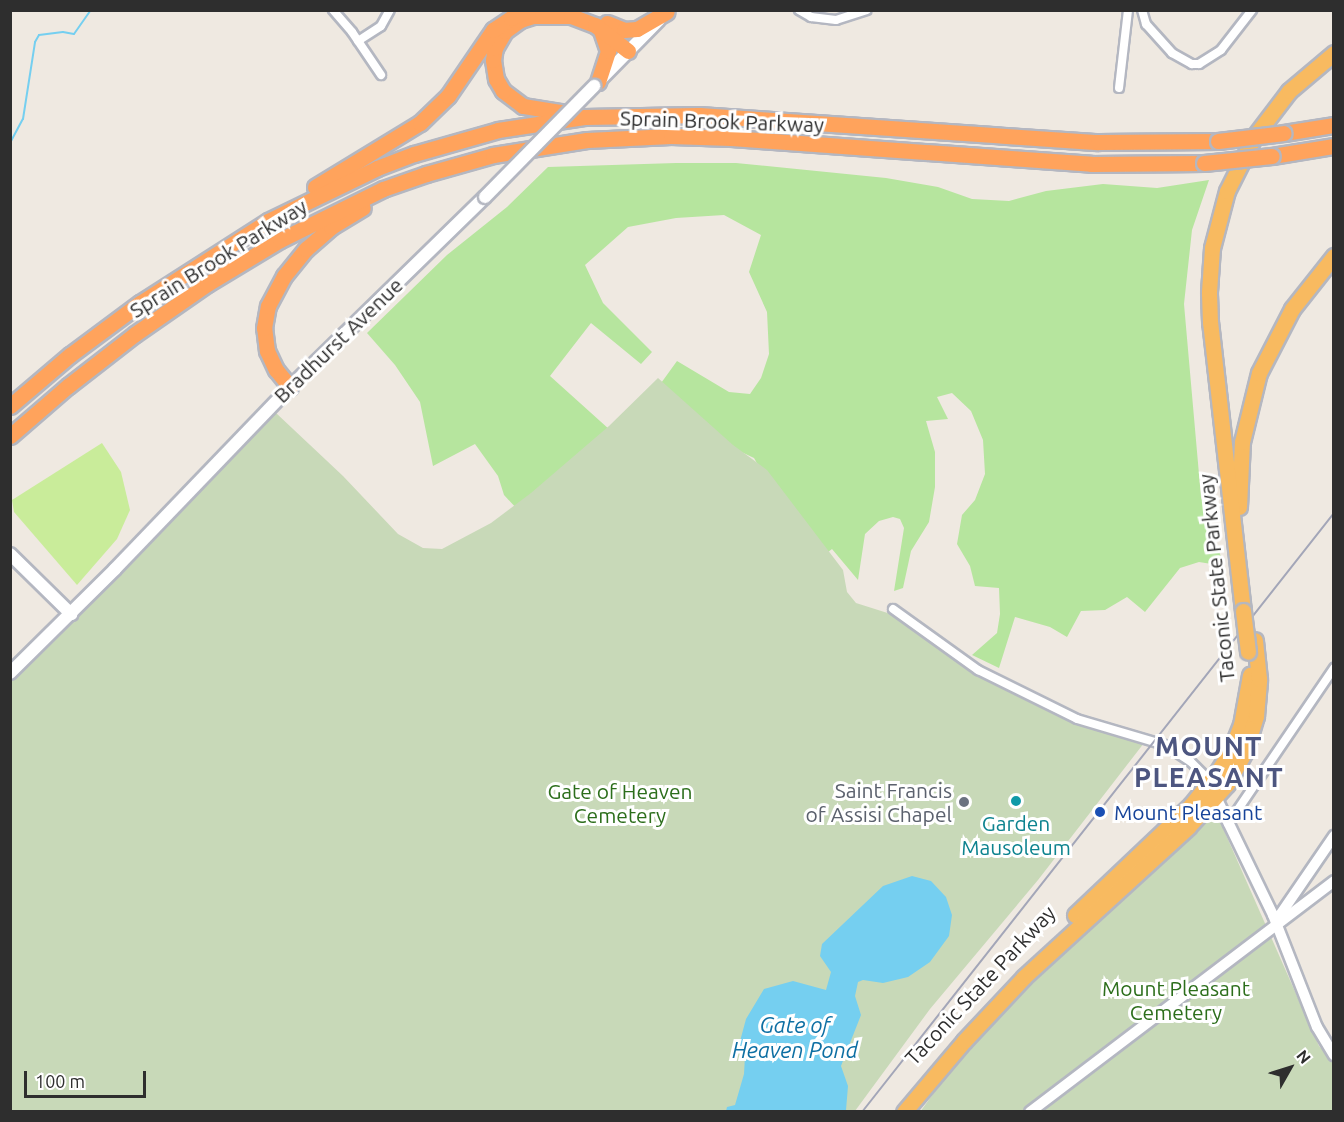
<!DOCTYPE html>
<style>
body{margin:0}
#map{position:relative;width:1344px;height:1122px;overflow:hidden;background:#efe9e1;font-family:Ubuntu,sans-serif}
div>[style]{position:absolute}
.green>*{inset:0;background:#b6e59e}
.cemetery>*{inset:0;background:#c8d9b8}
.pitch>*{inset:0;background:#c9ec9a}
.water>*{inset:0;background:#75cff0}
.stream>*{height:2px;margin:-1px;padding:0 1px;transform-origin:1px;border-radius:1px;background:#75cff0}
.roads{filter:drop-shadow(2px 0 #b4b7c1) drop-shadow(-2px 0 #b4b7c1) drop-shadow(0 2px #b4b7c1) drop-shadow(0 -2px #b4b7c1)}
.minor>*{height:8px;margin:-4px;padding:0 4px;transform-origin:4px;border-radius:4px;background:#fff}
.tertiary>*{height:10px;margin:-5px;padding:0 5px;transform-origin:5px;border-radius:5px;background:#fff}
.secondary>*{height:12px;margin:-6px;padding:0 6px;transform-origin:6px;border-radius:6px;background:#fff}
.trunk>*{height:15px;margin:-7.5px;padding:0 7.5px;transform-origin:7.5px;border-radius:7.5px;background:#f8ba60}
.motorway>*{height:15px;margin:-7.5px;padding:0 7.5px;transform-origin:7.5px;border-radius:7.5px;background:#ffa35c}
.rail>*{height:2px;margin:-1px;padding:0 1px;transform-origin:1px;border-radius:1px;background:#a3a6b8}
.bridges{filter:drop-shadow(2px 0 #b4b7c1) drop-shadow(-2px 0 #b4b7c1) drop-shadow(0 2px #b4b7c1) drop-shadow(0 -2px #b4b7c1)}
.secondary-bridge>*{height:12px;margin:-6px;padding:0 6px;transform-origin:6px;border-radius:6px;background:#fff}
.trunk-bridge>*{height:15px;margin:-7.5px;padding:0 7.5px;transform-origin:7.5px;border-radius:7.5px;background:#f8ba60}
.motorway-bridge>*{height:15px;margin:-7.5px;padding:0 7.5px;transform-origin:7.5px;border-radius:7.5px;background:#ffa35c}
.dots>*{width:16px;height:16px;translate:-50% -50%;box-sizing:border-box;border:3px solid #fff;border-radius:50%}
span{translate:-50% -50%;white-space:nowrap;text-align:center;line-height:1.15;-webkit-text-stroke:6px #fff;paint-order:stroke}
.street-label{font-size:21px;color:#2e2e2e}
.worship-label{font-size:21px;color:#5b616d}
.right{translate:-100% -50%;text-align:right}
.park-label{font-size:21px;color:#2c6e1b}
.transit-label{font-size:21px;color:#164399}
.left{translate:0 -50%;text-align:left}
.culture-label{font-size:21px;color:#0d838f}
.water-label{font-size:22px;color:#0d6fa3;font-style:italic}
.district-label{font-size:27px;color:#4d5680;font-weight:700;letter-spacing:1.5px}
.frame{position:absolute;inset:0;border:12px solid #2e2e2e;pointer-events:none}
.north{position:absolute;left:1260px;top:1038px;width:60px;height:60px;-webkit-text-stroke:4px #fff;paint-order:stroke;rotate:51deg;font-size:16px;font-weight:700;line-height:24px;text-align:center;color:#2e2e2e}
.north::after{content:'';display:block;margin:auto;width:21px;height:27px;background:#2e2e2e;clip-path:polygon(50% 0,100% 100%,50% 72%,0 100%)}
.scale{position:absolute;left:24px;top:1071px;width:122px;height:27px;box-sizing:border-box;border:3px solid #2e2e2e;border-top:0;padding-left:8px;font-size:18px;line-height:21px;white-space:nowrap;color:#2e2e2e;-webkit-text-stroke:4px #fff;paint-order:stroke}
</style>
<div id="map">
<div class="green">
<i style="clip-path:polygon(676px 163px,736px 163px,886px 178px,938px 187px,972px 199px,1009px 201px,1046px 191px,1103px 184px,1157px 188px,1209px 180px,1192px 230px,1184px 304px,1201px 497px,1221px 557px,1218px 565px,1199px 562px,1180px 568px,1145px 612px,1127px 597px,1105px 610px,1081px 611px,1067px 637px,1050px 627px,1015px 617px,999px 668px,972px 655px,997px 633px,1000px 614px,999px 588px,975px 586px,970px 566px,957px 544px,962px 515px,975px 500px,985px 474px,983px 440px,971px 411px,952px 393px,937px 397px,948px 419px,926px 421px,935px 452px,935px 487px,929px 522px,911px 551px,903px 588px,894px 591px,904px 528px,900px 519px,893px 517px,879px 521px,865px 534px,858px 580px,832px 549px,814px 563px,754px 458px,695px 430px,651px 397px,677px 361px,729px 392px,750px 394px,761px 378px,769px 354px,767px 312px,749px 272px,761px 235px,724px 215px,676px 218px,628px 227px,585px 265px,603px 303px,652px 352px,641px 364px,591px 323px,550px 376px,610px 430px,520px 512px,504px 495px,498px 476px,475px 444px,433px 466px,420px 402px,395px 365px,367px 333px,447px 255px,507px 207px,548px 167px)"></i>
</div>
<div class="cemetery">
<i style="clip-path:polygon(658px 378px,733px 445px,767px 470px,843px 570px,847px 592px,856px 603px,897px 616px,956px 661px,982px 675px,1089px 726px,1144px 743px,1038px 880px,930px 1009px,855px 1111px,11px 1112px,11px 681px,276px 413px,343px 476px,398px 534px,423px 548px,442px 549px,491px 523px,531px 493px,609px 426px)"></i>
<i style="clip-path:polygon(1215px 810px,1319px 1046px,1333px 1061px,1333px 1111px,920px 1112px,973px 1039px)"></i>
</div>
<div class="pitch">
<i style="clip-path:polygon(102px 443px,121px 472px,130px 510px,117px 539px,77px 585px,14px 512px,12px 500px)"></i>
</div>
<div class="water">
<i style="clip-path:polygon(912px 876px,931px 881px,946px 897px,952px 915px,949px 936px,930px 962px,908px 977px,883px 983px,863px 980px,858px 982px,855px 996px,861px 1015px,841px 1066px,848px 1086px,846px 1110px,726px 1111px,727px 1107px,735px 1105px,744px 1074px,745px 1056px,739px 1045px,746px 1019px,764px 989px,793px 981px,826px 990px,831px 972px,820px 956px,822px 944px,883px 886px)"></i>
</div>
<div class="stream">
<i style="left:10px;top:143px;width:27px;rotate:-62deg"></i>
<i style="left:23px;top:119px;width:78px;rotate:-81.1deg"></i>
<i style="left:35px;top:42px;width:8px;rotate:-60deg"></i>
<i style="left:39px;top:35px;width:24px;rotate:-7deg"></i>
<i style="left:63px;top:32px;width:11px;rotate:10deg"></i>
<i style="left:74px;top:34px;width:29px;rotate:-55deg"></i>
</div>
<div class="roads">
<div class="minor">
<i style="left:333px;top:10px;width:29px;rotate:49deg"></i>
<i style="left:352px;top:32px;width:52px;rotate:56deg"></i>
<i style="left:799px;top:10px;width:14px;rotate:30deg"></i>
<i style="left:811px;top:17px;width:25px;rotate:7deg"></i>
<i style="left:836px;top:20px;width:32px;rotate:-18deg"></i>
<i style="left:1142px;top:10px;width:15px;rotate:74deg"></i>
<i style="left:1146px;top:24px;width:39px;rotate:48deg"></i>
<i style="left:1172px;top:53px;width:23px;rotate:29deg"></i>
<i style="left:1192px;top:64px;width:7px"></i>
<i style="left:1199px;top:64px;width:26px;rotate:-32deg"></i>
<i style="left:1221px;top:50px;width:51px;rotate:-52.2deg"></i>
<i style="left:358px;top:41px;width:27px;rotate:-33deg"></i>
<i style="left:381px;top:26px;width:18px;rotate:-61deg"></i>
<i style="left:1119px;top:88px;width:79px;rotate:-83.4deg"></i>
<i style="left:893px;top:609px;width:105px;rotate:35.7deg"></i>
<i style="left:978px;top:670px;width:110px;rotate:26.3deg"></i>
<i style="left:1077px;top:719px;width:92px;rotate:16.5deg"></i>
<i style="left:1165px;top:745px;width:30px;rotate:33deg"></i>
<i style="left:1190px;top:761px;width:30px;rotate:45deg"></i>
<i style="left:1228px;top:824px;width:189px;rotate:-55.8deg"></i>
</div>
<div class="tertiary">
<i style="left:1214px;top:793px;width:136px;rotate:64.2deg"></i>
<i style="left:1273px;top:915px;width:120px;rotate:68.6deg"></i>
<i style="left:1317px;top:1027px;width:33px;rotate:59deg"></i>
<i style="left:1277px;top:926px;width:11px;rotate:-75deg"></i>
<i style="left:1280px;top:915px;width:96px;rotate:-55.6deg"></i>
<i style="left:1030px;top:1112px;width:382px;rotate:-37.2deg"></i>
</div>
<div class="secondary">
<i style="left:600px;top:80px;width:84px;rotate:-45.5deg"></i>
<i style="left:10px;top:554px;width:86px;rotate:44.5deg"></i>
<i style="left:10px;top:673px;width:148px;rotate:-44.7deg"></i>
<i style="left:115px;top:569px;width:247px;rotate:-46.1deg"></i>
<i style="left:286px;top:391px;width:278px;rotate:-44.3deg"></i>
</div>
<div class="trunk">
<i style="left:1239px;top:507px;width:65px;rotate:-87.4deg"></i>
<i style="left:1242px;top:442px;width:71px;rotate:-76.2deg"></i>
<i style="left:1259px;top:373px;width:72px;rotate:-62.7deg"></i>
<i style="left:1292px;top:309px;width:68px;rotate:-51.6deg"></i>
<i style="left:1243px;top:611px;width:291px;rotate:-96.5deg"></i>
<i style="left:1210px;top:322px;width:30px;rotate:-92deg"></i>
<i style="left:1209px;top:292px;width:44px;rotate:-86.1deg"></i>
<i style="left:1212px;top:248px;width:59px;rotate:-75.3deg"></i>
<i style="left:1227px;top:191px;width:60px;rotate:-63.4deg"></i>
<i style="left:1254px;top:137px;width:58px;rotate:-52.7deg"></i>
<i style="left:1289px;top:91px;width:59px;rotate:-40.2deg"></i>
<i style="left:1075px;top:915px;width:160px;rotate:-43.5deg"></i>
<i style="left:1191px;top:805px;width:36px;rotate:-51deg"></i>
<i style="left:1214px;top:777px;width:30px;rotate:-57deg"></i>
<i style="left:1230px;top:752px;width:29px;rotate:-68deg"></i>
<i style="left:1241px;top:725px;width:51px;rotate:-79.8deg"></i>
<i style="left:904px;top:1112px;width:93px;rotate:-49.8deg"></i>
<i style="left:964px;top:1041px;width:88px;rotate:-46.8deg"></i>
<i style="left:1024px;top:977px;width:222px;rotate:-42.4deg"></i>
<i style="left:1188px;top:827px;width:58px;rotate:-47.8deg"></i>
<i style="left:1227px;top:784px;width:37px;rotate:-61deg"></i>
<i style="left:1245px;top:752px;width:38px;rotate:-73deg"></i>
<i style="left:1256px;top:716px;width:37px;rotate:-85deg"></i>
<i style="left:1259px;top:679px;width:39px;rotate:-96deg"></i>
</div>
<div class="motorway">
<i style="left:607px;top:23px;width:18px;rotate:22deg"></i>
<i style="left:624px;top:30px;width:13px;rotate:-4deg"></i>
<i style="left:637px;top:29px;width:34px;rotate:-30deg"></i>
<i style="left:598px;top:82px;width:33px;rotate:-72deg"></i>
<i style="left:608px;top:51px;width:21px;rotate:-109deg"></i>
<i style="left:566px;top:113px;width:44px;rotate:-170.8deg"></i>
<i style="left:523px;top:106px;width:25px;rotate:-143deg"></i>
<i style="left:503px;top:91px;width:14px;rotate:-120deg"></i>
<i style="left:496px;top:79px;width:19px;rotate:-99deg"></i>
<i style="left:493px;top:60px;width:12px;rotate:-81deg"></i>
<i style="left:495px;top:48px;width:20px;rotate:-60deg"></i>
<i style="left:505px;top:31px;width:19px;rotate:-36deg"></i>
<i style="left:520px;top:20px;width:14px;rotate:-17deg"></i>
<i style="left:533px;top:16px;width:38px"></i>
<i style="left:571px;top:16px;width:26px;rotate:21deg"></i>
<i style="left:595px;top:25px;width:42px;rotate:38.2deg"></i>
<i style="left:1284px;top:133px;width:51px;rotate:-9.1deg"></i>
<i style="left:1272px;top:156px;width:63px;rotate:-9.2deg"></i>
<i style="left:315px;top:187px;width:123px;rotate:-31.4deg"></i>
<i style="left:420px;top:123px;width:39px;rotate:-44deg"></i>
<i style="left:448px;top:96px;width:80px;rotate:-55.7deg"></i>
<i style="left:493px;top:30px;width:22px;rotate:-34deg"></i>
<i style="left:511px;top:18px;width:19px;rotate:-25deg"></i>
<i style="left:290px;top:387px;width:22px;rotate:-129deg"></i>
<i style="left:276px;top:370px;width:21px;rotate:-115deg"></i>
<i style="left:267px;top:351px;width:23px;rotate:-97deg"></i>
<i style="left:264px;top:328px;width:22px;rotate:-80deg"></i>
<i style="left:268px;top:306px;width:34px;rotate:-62deg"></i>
<i style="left:284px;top:276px;width:35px;rotate:-51deg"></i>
<i style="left:306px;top:249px;width:33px;rotate:-41deg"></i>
<i style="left:331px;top:227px;width:37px;rotate:-31deg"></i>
<i style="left:10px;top:406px;width:79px;rotate:-40.4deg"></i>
<i style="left:70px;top:355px;width:87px;rotate:-36.6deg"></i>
<i style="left:140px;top:303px;width:152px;rotate:-32.6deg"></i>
<i style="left:268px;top:221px;width:121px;rotate:-25.9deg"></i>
<i style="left:377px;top:168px;width:40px;rotate:-21deg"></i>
<i style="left:414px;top:154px;width:87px;rotate:-15.9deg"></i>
<i style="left:498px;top:130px;width:87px;rotate:-8.6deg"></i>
<i style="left:584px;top:117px;width:115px;rotate:-1deg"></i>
<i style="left:699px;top:115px;width:400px;rotate:3.9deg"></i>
<i style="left:1098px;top:142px;width:120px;rotate:-0.5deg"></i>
<i style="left:10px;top:436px;width:77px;rotate:-40.8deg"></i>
<i style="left:68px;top:386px;width:85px;rotate:-37.8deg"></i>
<i style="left:135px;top:334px;width:88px;rotate:-34.8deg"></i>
<i style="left:207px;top:284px;width:85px;rotate:-31.1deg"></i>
<i style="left:280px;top:240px;width:115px;rotate:-26.3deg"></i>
<i style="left:383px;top:189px;width:46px;rotate:-19.2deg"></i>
<i style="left:426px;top:174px;width:70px;rotate:-15.8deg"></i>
<i style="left:493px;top:155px;width:95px;rotate:-9.1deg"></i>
<i style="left:587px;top:140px;width:84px;rotate:-2.7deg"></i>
<i style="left:671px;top:136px;width:60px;rotate:1.9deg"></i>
<i style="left:731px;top:138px;width:361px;rotate:4.1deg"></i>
<i style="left:1091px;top:164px;width:113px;rotate:-0.5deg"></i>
</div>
</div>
<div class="rail">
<i style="left:862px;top:1112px;width:763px;rotate:-51.76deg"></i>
</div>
<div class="bridges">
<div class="secondary-bridge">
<i style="left:485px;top:197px;width:156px;rotate:-45.5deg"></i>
</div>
<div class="trunk-bridge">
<i style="left:1243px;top:611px;width:41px;rotate:83deg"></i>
</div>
<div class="motorway-bridge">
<i style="left:1218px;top:141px;width:66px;rotate:-6.9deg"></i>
<i style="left:1204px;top:163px;width:68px;rotate:-5.9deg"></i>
</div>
</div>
<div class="dots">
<i style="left:1016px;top:801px;background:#0f9aa8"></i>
<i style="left:964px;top:802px;background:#6b7280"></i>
<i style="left:1100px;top:812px;background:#1a4fb4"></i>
</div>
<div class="street-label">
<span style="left:722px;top:121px;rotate:2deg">Sprain Brook Parkway</span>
<span style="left:218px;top:258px;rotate:-32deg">Sprain Brook Parkway</span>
<span style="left:338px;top:340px;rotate:-44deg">Bradhurst Avenue</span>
<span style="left:1216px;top:578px;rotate:-96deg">Taconic State Parkway</span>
<span style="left:980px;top:985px;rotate:-47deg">Taconic State Parkway</span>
</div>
<div class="worship-label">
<span class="right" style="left:952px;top:802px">Saint Francis<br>of Assisi Chapel</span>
</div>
<div class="park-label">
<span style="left:620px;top:803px">Gate of Heaven<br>Cemetery</span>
<span style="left:1176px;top:1000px">Mount Pleasant<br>Cemetery</span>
</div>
<div class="transit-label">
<span class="left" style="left:1114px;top:812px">Mount Pleasant</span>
</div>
<div class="culture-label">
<span style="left:1016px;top:835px">Garden<br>Mausoleum</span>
</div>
<div class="water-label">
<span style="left:795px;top:1037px">Gate of<br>Heaven Pond</span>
</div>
<div class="district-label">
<span style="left:1209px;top:762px">MOUNT<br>PLEASANT</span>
</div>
<div class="frame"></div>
<div class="north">N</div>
<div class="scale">100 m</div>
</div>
